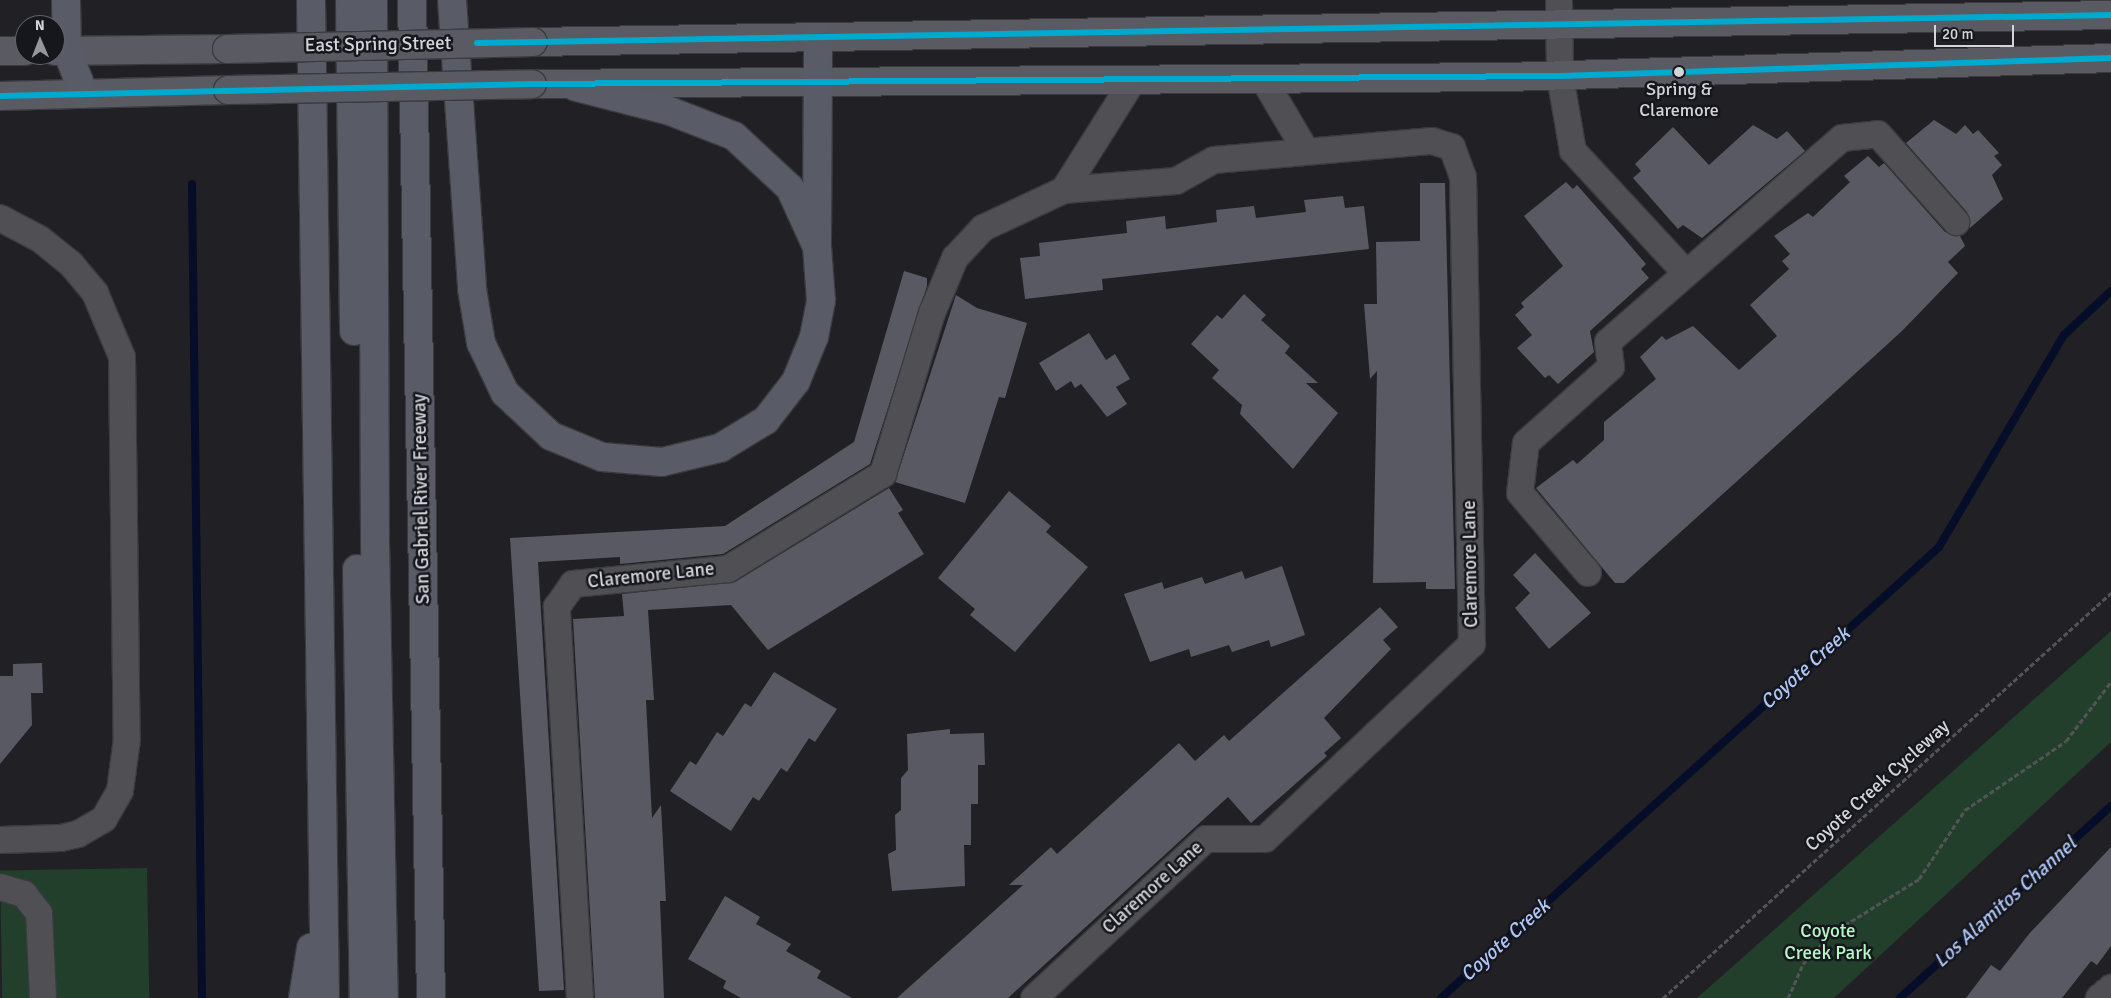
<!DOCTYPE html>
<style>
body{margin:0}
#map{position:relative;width:2111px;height:998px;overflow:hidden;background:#202025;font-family:Signika,sans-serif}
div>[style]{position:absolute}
.green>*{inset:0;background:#223f2b;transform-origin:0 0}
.stream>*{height:8px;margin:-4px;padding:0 4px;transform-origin:4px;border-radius:4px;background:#050d28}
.building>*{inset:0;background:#585963}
.path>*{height:3px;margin-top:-1.5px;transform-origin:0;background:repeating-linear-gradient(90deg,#545456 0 5px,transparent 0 7.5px)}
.roads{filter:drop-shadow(1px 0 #3a3b3f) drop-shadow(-1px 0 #3a3b3f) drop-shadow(0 1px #3a3b3f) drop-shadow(0 -1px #3a3b3f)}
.minor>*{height:26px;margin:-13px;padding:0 13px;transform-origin:13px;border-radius:13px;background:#505054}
.major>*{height:28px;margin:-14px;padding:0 14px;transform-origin:14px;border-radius:14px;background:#595a62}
.highway>*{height:28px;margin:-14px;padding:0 14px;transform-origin:14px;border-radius:14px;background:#595c66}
.bridges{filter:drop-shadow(1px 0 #3a3b3f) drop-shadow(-1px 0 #3a3b3f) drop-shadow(0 1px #3a3b3f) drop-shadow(0 -1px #3a3b3f)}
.major-bridge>*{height:28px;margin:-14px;padding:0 14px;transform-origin:14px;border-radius:14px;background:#595a62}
.bus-1>*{height:6px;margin:-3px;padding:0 3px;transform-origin:3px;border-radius:3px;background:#00a9ce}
.dots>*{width:14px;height:14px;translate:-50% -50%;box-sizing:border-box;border:2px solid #16161d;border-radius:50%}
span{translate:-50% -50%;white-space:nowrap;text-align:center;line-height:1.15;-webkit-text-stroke:5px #16161d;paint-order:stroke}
.bus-label{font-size:18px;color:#d4d5da}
.street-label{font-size:19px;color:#d4d5da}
.park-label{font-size:19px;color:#b7f7c6}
.water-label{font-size:20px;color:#aec7f8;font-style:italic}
.north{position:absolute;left:15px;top:15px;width:50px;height:50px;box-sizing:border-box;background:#16161d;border:1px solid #626269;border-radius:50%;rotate:359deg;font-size:14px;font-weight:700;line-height:20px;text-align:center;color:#d4d5da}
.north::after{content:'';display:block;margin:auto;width:18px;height:22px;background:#95969b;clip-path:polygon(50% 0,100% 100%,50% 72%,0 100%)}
.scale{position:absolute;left:1934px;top:25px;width:80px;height:22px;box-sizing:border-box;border:2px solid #d4d5da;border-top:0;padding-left:6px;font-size:15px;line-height:18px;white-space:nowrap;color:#d4d5da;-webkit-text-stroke:4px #16161d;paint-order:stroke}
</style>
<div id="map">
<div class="green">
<i style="clip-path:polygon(2111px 631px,2111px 742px,1834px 998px,1697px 998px)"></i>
<i style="left:147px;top:868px;width:130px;height:147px;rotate:89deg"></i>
</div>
<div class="stream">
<i style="left:192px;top:184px;width:814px;rotate:89.3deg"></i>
<i style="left:1441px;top:998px;width:672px;rotate:-42.16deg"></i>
<i style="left:1939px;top:547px;width:246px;rotate:-59.5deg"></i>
<i style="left:2064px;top:335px;width:64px;rotate:-43.1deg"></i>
<i style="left:1900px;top:998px;width:285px;rotate:-42.3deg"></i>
</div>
<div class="building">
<i style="clip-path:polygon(1934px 120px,1956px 134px,1965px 125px,1973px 134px,1978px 130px,1999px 153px,1994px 156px,2002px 165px,1992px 175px,2003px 199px,1970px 228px,1967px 212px,1906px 143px)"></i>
<i style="clip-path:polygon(1753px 125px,1777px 139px,1787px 131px,1805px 151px,1702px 238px,1683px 225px,1678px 229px,1633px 178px,1641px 171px,1635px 164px,1673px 127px,1709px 165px)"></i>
<i style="clip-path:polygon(1868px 156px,1879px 167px,1884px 163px,1945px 232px,1960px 236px,1965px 246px,1948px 262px,1958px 273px,1902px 331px,1735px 483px,1624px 583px,1615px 583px,1536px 488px,1573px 460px,1577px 464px,1604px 440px,1604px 422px,1656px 379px,1640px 357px,1662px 336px,1666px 340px,1693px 326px,1739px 370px,1777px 336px,1750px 305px,1789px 269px,1782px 261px,1790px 254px,1774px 236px,1808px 213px,1813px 217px,1850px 182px,1844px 176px)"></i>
<i style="clip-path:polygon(1566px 182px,1573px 189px,1577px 185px,1622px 236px,1646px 264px,1641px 269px,1649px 278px,1590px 331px,1594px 352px,1558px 384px,1549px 375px,1545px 378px,1517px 348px,1532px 335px,1515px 315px,1524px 307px,1521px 303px,1563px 266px,1524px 216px)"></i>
<i style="clip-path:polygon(1420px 183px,1445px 183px,1455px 589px,1426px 589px,1426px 582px,1373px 583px,1377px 371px,1370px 379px,1364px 304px,1377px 304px,1376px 242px,1420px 241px)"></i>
<i style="clip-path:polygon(1343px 196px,1345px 208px,1364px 206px,1369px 249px,1102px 279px,1103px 290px,1025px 299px,1020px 258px,1040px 256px,1039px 243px,1127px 233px,1126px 221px,1165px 216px,1166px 229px,1217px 222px,1216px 210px,1254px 206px,1256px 218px,1306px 212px,1304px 200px)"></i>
<i style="clip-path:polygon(904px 271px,927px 278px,927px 286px,870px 464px,723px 554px,620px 564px,620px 557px,538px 562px,564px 990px,539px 991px,510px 538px,725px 526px,854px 442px)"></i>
<i style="clip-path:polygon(1244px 294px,1266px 315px,1261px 320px,1290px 346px,1285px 353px,1318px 383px,1306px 383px,1338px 413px,1293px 469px,1240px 414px,1242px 405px,1212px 378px,1219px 370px,1191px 344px,1217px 315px,1222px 319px)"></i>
<i style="clip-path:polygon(956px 295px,977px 308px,1027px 323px,1005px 398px,999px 397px,965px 503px,895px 482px)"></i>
<i style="clip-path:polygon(1089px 333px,1106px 360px,1115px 354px,1130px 379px,1116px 387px,1127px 404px,1107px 417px,1081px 384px,1075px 388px,1071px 381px,1056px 391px,1039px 363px)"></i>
<i style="clip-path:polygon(889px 488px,903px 510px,898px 513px,924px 554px,768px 650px,731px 605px,648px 610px,654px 700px,646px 700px,652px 818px,661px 805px,666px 901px,660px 901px,664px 998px,595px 998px,573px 619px,624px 616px,622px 594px,735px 582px)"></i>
<i style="clip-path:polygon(1009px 491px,1051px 526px,1046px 532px,1088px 567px,1015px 652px,970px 615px,975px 609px,938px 578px)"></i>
<i style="clip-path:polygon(1535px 553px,1591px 613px,1549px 649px,1515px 608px,1530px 593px,1513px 575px)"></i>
<i style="clip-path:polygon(1282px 566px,1305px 635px,1271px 647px,1269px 640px,1232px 652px,1229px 645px,1191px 657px,1189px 649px,1150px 662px,1124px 594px,1162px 582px,1164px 589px,1202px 577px,1205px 584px,1242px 571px,1245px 579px)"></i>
<i style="clip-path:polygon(1380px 607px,1398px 627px,1383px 640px,1391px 649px,1324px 718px,1341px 738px,1324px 753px,1327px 756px,1251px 823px,1228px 797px,1008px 998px,897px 998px,1023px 885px,1009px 885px,1051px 847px,1057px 854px,1179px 743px,1195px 761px,1224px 735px,1229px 741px)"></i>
<i style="clip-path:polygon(42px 663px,43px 693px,31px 693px,32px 725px,0 764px,0 676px,13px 676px,13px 664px)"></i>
<i style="clip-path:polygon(774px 672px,837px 709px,815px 742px,809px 738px,787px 772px,781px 768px,759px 801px,753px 797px,731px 831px,670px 791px,690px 761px,696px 765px,717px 732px,723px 736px,745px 703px,751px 707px)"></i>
<i style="clip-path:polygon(950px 729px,950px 734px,984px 733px,985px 765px,978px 765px,978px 804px,971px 804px,971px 845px,964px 845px,965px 886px,892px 891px,888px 854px,896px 850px,895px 815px,901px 810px,901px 778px,908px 770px,907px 734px)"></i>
<i style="clip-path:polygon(2111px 847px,2111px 946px,2097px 965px,2091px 961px,2062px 998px,1966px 998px,1991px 965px,2000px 971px,2029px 934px)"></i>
<i style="clip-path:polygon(725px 896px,760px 917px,756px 924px,791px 944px,786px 951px,821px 971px,817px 978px,852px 998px,741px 998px,723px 988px,726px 981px,688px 959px)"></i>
</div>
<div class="path">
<i style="left:1663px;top:998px;width:604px;rotate:-42.11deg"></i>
<i style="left:1788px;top:998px;width:37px;rotate:-66deg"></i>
<i style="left:1803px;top:964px;width:42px;rotate:-46.9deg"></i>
<i style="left:1832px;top:933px;width:102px;rotate:-31.8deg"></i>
<i style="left:1919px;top:879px;width:83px;rotate:-56.3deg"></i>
<i style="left:1965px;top:810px;width:122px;rotate:-34.3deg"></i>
<i style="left:2066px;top:741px;width:74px;rotate:-52.7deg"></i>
</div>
<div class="roads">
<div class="minor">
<i style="left:1559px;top:0;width:76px;rotate:89.2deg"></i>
<i style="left:1560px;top:76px;width:76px;rotate:80.2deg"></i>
<i style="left:1573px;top:151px;width:165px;rotate:47.2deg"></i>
<i style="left:1264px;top:80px;width:82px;rotate:59.4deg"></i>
<i style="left:1064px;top:190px;width:128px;rotate:-57.8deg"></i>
<i style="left:0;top:218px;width:45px;rotate:27.7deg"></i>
<i style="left:40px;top:239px;width:40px;rotate:39deg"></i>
<i style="left:71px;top:264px;width:38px;rotate:50deg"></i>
<i style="left:95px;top:293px;width:69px;rotate:67.1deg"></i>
<i style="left:122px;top:357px;width:382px;rotate:89.3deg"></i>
<i style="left:127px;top:739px;width:52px;rotate:97.7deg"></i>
<i style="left:120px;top:791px;width:32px;rotate:120deg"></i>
<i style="left:104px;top:819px;width:30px;rotate:150deg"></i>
<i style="left:78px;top:834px;width:18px;rotate:167deg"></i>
<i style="left:60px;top:838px;width:60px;rotate:178.1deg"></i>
<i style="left:1588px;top:573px;width:105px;rotate:-130.4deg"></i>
<i style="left:1520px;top:493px;width:50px;rotate:-83.2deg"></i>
<i style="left:1526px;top:443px;width:114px;rotate:-41.8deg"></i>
<i style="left:1611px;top:367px;width:25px;rotate:-97deg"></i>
<i style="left:1608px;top:342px;width:310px;rotate:-41.1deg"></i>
<i style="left:1842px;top:138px;width:36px;rotate:-6deg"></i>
<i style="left:1878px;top:134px;width:118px;rotate:48.4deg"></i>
<i style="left:0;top:887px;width:25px;rotate:16deg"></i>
<i style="left:24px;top:894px;width:24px;rotate:52deg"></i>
<i style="left:39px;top:913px;width:85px;rotate:87.3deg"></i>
<i style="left:580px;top:998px;width:392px;rotate:-93.4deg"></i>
<i style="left:557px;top:607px;width:28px;rotate:-55deg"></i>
<i style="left:573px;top:584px;width:156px;rotate:-5.5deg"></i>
<i style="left:728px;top:569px;width:182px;rotate:-31.5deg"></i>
<i style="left:883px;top:474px;width:168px;rotate:-73.1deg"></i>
<i style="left:932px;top:313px;width:60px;rotate:-67.3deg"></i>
<i style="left:955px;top:258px;width:41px;rotate:-47deg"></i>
<i style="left:983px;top:228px;width:89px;rotate:-25.1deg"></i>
<i style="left:1064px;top:190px;width:112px;rotate:-4.6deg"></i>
<i style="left:1176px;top:181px;width:43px;rotate:-28.9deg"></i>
<i style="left:1214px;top:160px;width:219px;rotate:-5deg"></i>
<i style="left:1432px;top:141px;width:21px;rotate:17deg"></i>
<i style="left:1452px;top:147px;width:32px;rotate:70deg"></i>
<i style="left:1463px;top:177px;width:467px;rotate:88.9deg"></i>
<i style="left:1472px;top:644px;width:284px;rotate:136.7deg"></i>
<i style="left:1265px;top:839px;width:59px;rotate:180deg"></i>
<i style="left:1206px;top:839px;width:234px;rotate:137.2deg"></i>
<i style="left:2099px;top:998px;width:16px;rotate:-40deg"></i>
</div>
<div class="major">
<i style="left:533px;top:42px;width:1578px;rotate:-0.98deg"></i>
<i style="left:0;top:51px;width:25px"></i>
<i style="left:55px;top:51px;width:172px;rotate:-0.7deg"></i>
<i style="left:532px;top:84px;width:975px;rotate:-0.41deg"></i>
<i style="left:1507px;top:77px;width:604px;rotate:-1.8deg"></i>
<i style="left:0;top:96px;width:228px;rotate:-1.5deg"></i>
</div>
<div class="highway">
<i style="left:66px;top:0;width:51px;rotate:88.9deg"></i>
<i style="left:67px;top:51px;width:46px;rotate:68.4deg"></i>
<i style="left:311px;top:0;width:998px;rotate:89.2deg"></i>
<i style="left:350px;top:0;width:331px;rotate:89.3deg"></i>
<i style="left:373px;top:0;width:542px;rotate:89.79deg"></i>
<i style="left:375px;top:542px;width:456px;rotate:88.9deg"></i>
<i style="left:412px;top:0;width:998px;rotate:88.91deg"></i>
<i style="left:452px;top:0;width:290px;rotate:86deg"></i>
<i style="left:472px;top:289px;width:55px;rotate:80.5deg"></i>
<i style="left:481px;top:343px;width:55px;rotate:64.4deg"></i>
<i style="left:505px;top:393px;width:63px;rotate:43.1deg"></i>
<i style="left:551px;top:436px;width:55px;rotate:22.4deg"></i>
<i style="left:602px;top:457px;width:60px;rotate:4.8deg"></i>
<i style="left:662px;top:462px;width:60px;rotate:-13.6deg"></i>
<i style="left:720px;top:448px;width:54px;rotate:-31.3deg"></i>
<i style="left:766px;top:420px;width:49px;rotate:-52.4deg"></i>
<i style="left:796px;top:381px;width:48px;rotate:-67.8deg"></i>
<i style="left:814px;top:337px;width:38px;rotate:-79deg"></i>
<i style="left:821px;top:300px;width:53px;rotate:-94.3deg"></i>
<i style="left:817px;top:247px;width:65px;rotate:-114.6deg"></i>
<i style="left:790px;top:188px;width:76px;rotate:-137.1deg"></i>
<i style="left:734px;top:136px;width:69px;rotate:-158.7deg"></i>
<i style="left:670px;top:111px;width:97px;rotate:-165.7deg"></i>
<i style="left:817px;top:241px;width:204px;rotate:-89.7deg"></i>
<i style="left:357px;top:569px;width:429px;rotate:89.1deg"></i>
<i style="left:303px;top:998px;width:51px;rotate:-80.9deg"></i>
</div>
</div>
<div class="bridges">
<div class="major-bridge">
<i style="left:227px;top:49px;width:306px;rotate:-1.3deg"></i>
<i style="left:228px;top:90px;width:304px;rotate:-1.1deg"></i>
</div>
</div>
<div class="bus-1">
<i style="left:477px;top:43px;width:1634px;rotate:-0.98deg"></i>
<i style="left:0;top:96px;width:532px;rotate:-1.29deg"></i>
<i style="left:532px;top:84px;width:1028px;rotate:-0.45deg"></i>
<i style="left:1560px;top:76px;width:551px;rotate:-1.87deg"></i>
</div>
<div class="dots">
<i style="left:1679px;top:72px;background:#d4d5da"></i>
</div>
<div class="bus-label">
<span style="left:1679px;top:100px">Spring &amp;<br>Claremore</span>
</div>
<div class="street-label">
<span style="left:378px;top:45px;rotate:-1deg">East Spring Street</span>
<span style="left:422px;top:499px;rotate:-91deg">San Gabriel River Freeway</span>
<span style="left:1471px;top:564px;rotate:-91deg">Claremore Lane</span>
<span style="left:651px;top:576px;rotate:-6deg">Claremore Lane</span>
<span style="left:1878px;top:786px;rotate:-42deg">Coyote Creek Cycleway</span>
<span style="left:1153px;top:888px;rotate:-42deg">Claremore Lane</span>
</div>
<div class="park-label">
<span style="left:1828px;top:943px">Coyote<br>Creek Park</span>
</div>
<div class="water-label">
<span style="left:1805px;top:668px;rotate:-42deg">Coyote Creek</span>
<span style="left:2005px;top:902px;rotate:-42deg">Los Alamitos Channel</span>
<span style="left:1505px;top:940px;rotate:-42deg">Coyote Creek</span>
</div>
<div class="north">N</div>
<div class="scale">20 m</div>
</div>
